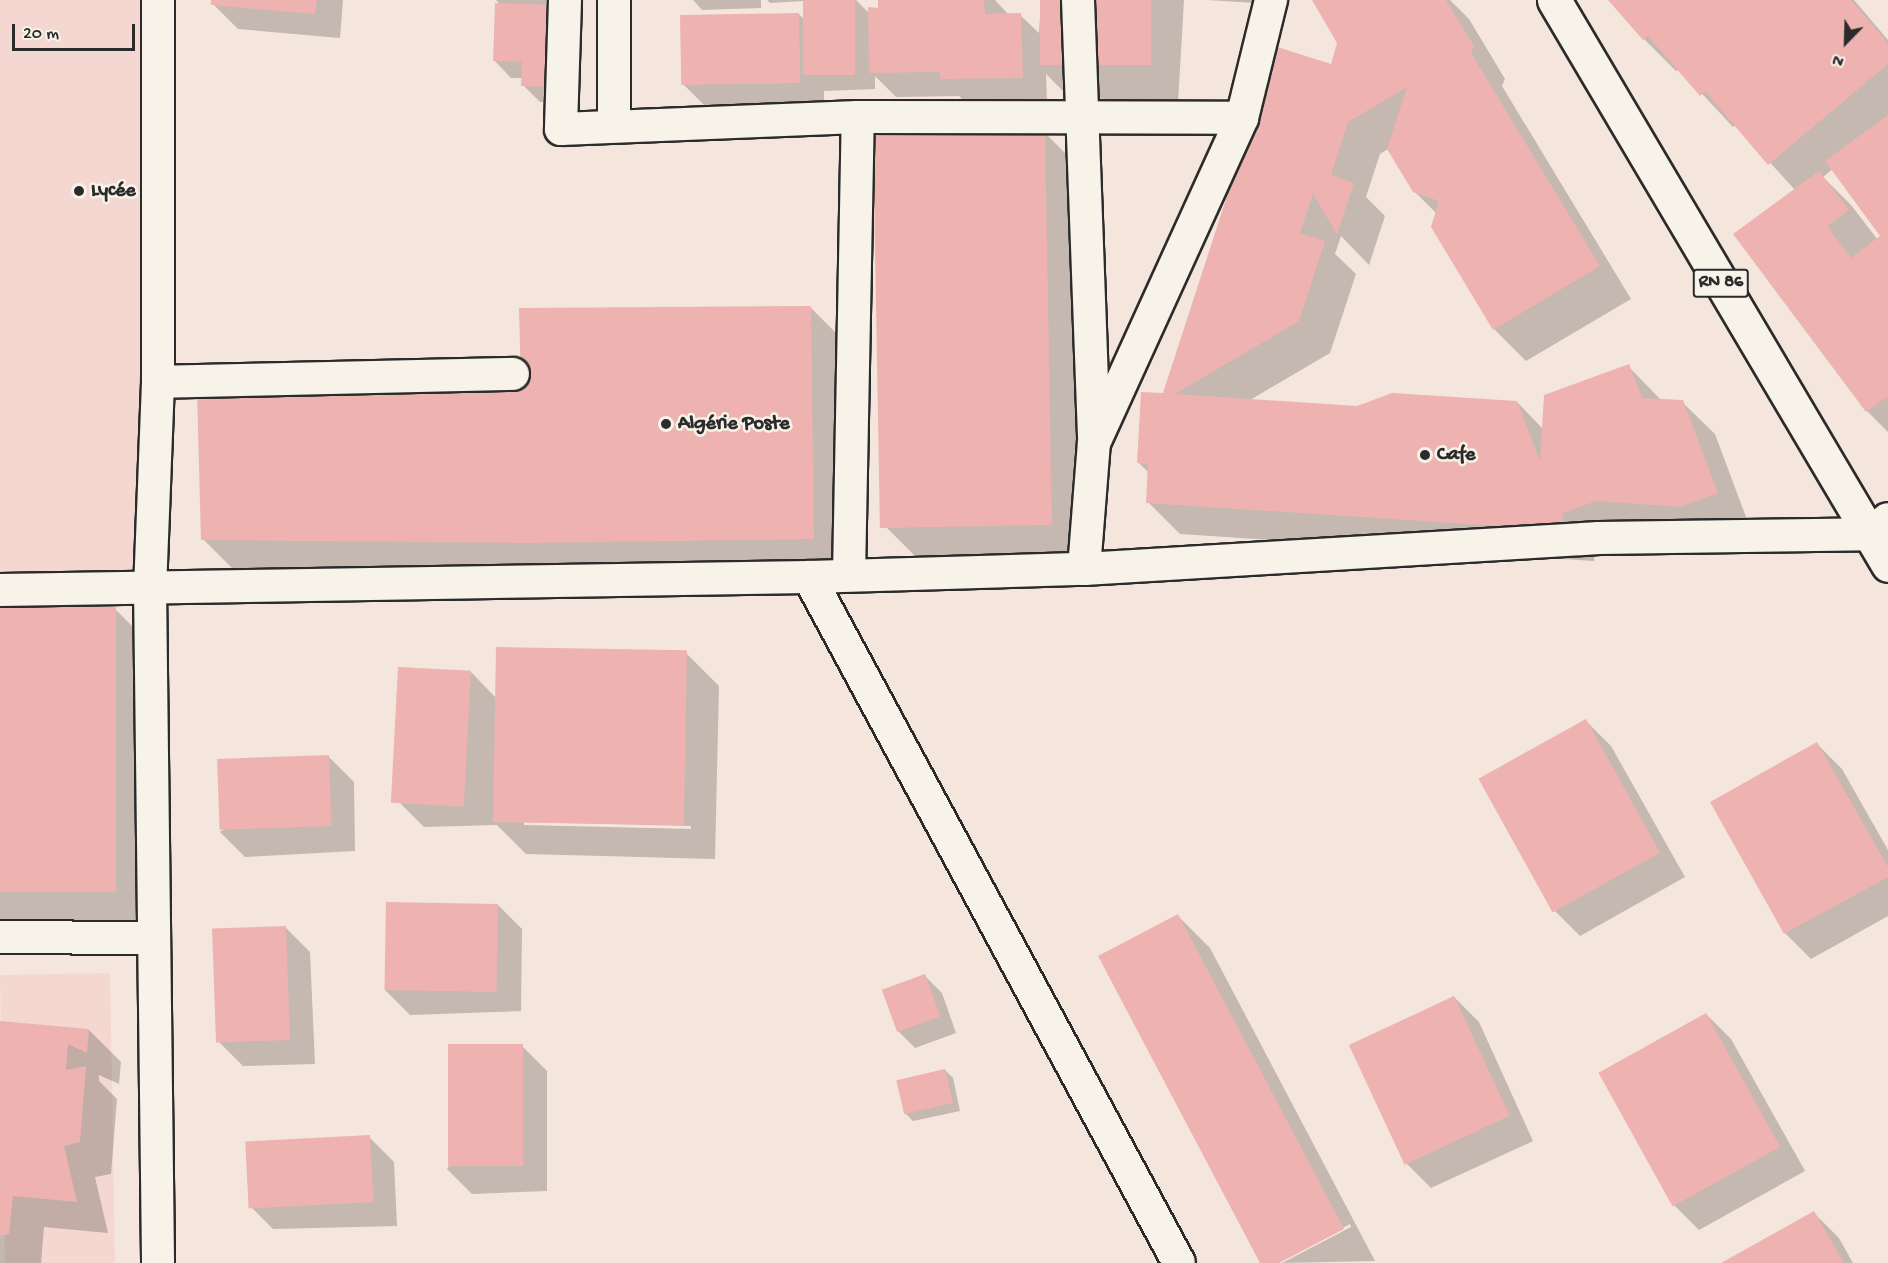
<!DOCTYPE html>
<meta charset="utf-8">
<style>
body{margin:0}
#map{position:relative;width:1888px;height:1263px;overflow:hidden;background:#f5e6dd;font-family:"Gochi Hand",sans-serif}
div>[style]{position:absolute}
.built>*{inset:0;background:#f3d7d0;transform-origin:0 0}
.shadow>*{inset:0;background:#0003}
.building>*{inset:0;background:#eeb3b0;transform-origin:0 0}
.roads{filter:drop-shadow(2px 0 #2b2b2b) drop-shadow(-2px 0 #2b2b2b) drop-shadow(0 2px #2b2b2b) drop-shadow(0 -2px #2b2b2b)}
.street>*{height:32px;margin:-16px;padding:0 16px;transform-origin:16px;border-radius:16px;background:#f7f3e8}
.primary>*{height:33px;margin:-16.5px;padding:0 16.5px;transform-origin:16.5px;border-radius:16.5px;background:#f7f3e8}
.dots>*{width:16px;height:16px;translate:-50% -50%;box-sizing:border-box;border:3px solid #f7f3e8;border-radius:50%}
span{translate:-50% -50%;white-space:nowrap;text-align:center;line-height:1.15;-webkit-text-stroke:5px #f7f3e8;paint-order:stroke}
.shield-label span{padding:2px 4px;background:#f7f3e8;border:2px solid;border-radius:4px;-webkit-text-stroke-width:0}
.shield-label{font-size:18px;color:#2b2b2b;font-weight:700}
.poi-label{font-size:20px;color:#2b2b2b;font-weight:700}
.left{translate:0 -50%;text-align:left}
.north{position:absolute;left:1816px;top:12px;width:60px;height:60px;-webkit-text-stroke:4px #f7f3e8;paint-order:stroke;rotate:203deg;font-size:16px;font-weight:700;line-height:24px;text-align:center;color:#2b2b2b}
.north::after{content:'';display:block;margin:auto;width:21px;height:27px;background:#2b2b2b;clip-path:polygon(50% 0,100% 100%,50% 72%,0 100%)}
.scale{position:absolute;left:12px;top:24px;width:123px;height:27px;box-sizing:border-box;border:3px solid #2b2b2b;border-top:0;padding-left:8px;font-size:18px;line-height:21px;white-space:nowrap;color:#2b2b2b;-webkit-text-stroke:4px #f7f3e8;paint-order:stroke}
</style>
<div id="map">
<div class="built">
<i style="left:0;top:0;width:158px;height:586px"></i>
<i style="left:110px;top:973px;width:290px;height:110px;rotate:89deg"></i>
</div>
<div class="shadow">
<i style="clip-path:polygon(213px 0,343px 0,340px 38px,238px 29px,213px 4px)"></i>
<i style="clip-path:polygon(496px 0,568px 0,569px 103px,540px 102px,523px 85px,523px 78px,511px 78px,494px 60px,501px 5px)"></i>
<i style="clip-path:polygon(693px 0,761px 0,761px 8px,702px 10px)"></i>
<i style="clip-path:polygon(767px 0,856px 0,870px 14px,879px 9px,879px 0,995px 0,1008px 14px,1020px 15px,1039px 33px,1041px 0,1184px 0,1178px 103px,1069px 97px,1046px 74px,1047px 102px,966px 103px,959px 96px,896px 97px,875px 76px,875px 89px,824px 91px,824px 108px,707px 108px,682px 83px,799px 14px,805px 21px,804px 1px,770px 3px)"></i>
<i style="clip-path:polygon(1207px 0,1272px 0,1272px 4px)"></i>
<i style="clip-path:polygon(1313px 0,1450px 0,1469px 19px,1505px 79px,1502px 86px,1631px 299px,1526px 361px,1494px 329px,1437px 214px,1414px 191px,1388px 149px,1380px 154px,1366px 197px,1385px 216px,1369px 265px,1341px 236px,1335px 254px,1356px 274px,1330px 353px,1250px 400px,1357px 407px,1517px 402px,1543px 429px,1628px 366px,1661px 400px,1682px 402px,1715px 434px,1749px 525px,1595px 545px,1594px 561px,1180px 534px,1148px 502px,1149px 473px,1138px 462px,1165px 395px,1331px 66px,1339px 43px)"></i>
<i style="clip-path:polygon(evenodd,1610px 0,1854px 0,1888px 40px,1888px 432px,1867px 411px,1735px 234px,1795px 190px,1736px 125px,1733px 127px,1679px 69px,1676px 71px,1644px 39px,1610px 0,1833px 169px,1882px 237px,1878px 240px,1851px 205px,1823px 177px,1833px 169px)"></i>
<i style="clip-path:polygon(1045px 133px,1077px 165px,1081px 556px,917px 558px,885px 526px)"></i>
<i style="clip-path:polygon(810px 307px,842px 339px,845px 570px,235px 571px,203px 539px,522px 388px)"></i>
<i style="clip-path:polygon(115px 609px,147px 641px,146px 923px,0 922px,0 613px)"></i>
<i style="clip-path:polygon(evenodd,687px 654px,719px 686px,715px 859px,526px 854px,497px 825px,424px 827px,399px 802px,471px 672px,496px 698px,687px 654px,524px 822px,691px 826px,691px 829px,524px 825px,524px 822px)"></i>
<i style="clip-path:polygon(1586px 721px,1611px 746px,1685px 877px,1580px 936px,1555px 911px)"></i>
<i style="clip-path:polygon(1817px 744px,1842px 769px,1888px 850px,1888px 916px,1811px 959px,1786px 934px,1712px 802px)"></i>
<i style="clip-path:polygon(329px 757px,354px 782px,355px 851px,245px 857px,220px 832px)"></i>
<i style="clip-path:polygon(497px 904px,522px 929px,521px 1011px,410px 1015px,385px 990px)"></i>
<i style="clip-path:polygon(1178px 916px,1210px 948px,1375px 1261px,1282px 1263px,1351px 1227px,1350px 1224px,1275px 1263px,1261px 1263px)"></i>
<i style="clip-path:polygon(285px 927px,310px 952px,315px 1064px,243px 1066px,218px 1041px)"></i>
<i style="clip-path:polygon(925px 976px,942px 993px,956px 1033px,915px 1048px,898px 1031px)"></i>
<i style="clip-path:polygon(1454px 997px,1479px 1022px,1533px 1141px,1431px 1188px,1406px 1163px)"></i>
<i style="clip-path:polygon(1706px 1014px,1731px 1039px,1805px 1171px,1699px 1230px,1674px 1205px)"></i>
<i style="clip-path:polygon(0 1023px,89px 1030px,121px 1062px,119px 1084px,99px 1075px,99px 1081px,117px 1099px,111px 1174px,95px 1177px,108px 1233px,44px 1227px,41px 1263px,0 1263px)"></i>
<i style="clip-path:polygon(522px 1046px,547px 1071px,547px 1191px,472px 1194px,447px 1169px)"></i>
<i style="clip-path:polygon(945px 1070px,953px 1078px,960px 1111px,913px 1121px,905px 1113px)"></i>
<i style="clip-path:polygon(369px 1137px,394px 1162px,397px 1226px,273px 1229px,248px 1204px)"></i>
<i style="clip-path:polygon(1814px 1213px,1839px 1238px,1853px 1263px,1724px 1263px)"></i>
</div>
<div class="building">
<i style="clip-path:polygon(211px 0,317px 0,315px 14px,211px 5px)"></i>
<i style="left:803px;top:0;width:52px;height:75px"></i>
<i style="clip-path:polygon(878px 0,984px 0,985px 14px,1021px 13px,1023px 78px,940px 79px,940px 72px,869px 73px,868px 7px,878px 8px)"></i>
<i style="left:1040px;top:0;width:111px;height:65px"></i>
<i style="clip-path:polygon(1312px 0,1446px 0,1474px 46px,1471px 53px,1600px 266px,1493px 330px,1431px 227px,1439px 201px,1413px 192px,1387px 149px,1407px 87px,1348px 122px,1331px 175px,1354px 183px,1337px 234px,1313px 194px,1300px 233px,1325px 241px,1299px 321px,1175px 394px,1357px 406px,1392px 393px,1517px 401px,1540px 461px,1544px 395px,1629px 364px,1642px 398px,1683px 400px,1718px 493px,1680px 507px,1596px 501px,1563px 513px,1562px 530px,1146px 503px,1148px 464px,1137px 463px,1141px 392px,1163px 393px,1266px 76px,1271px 45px,1331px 64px,1337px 43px)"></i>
<i style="clip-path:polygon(1608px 0,1851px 0,1888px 43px,1888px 64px,1768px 165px,1705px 91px,1700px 96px,1648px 36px,1643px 40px)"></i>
<i style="clip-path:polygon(495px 3px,555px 5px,552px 87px,521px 86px,522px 62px,493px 61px)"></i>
<i style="left:799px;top:13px;width:70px;height:119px;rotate:89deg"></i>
<i style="clip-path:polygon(1888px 115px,1888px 396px,1866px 412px,1733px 234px,1819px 171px,1849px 210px,1827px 226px,1851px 258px,1880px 236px,1825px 161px)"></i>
<i style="left:1045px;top:131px;width:394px;height:172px;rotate:89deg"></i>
<i style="clip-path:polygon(811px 306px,814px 539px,524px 543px,201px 540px,197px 393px,521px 386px,519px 308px)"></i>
<i style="left:116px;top:607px;width:285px;height:116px;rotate:90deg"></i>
<i style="left:496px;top:647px;width:191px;height:175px;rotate:1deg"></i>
<i style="left:398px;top:667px;width:73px;height:136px;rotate:3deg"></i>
<i style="left:1586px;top:719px;width:153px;height:123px;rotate:61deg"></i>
<i style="clip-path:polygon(1817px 742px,1888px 867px,1888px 877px,1784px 934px,1710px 802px)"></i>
<i style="left:329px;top:755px;width:71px;height:112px;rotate:88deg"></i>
<i style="left:386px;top:902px;width:112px;height:88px;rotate:1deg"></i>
<i style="clip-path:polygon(1178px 914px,1344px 1229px,1279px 1263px,1260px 1263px,1098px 956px)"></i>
<i style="left:286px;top:926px;width:114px;height:74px;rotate:88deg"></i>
<i style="left:925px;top:974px;width:45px;height:46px;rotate:70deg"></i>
<i style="left:1454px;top:996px;width:132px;height:116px;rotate:65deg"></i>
<i style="left:1706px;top:1013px;width:153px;height:123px;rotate:61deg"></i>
<i style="clip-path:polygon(0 1021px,89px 1029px,87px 1053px,68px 1044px,66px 1070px,86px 1066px,80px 1142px,64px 1146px,77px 1202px,13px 1196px,9px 1234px,0 1236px)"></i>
<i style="left:523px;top:1044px;width:122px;height:75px;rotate:90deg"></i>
<i style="left:945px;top:1069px;width:35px;height:50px;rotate:77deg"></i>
<i style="left:370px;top:1135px;width:67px;height:125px;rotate:87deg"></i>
<i style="clip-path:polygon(1814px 1211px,1844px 1263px,1721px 1263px)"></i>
</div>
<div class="roads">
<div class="street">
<i style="left:158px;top:0;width:382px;rotate:90deg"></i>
<i style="left:158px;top:382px;width:204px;rotate:92.2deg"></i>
<i style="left:150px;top:586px;width:677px;rotate:89.32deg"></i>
<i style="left:565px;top:0;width:129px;rotate:91.8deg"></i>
<i style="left:561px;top:129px;width:297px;rotate:-2.3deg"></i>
<i style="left:858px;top:117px;width:384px;rotate:0.1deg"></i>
<i style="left:614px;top:0;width:126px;rotate:90deg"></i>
<i style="left:1078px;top:0;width:436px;rotate:87.9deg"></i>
<i style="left:158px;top:382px;width:355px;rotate:-1.3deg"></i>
<i style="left:1084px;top:569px;width:126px;rotate:-85.5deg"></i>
<i style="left:1094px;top:443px;width:357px;rotate:-65.5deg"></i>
<i style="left:1242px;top:118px;width:122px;rotate:-76.2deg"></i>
<i style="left:849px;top:575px;width:458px;rotate:-88.9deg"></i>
<i style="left:809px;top:577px;width:779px;rotate:61.66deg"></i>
<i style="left:0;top:590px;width:809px;rotate:-0.92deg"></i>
<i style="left:809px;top:577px;width:275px;rotate:-1.7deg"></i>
<i style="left:1084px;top:569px;width:516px;rotate:-3.44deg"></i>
<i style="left:1599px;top:538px;width:271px;rotate:-0.8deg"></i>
<i style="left:1870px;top:534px;width:23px;rotate:-40deg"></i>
<i style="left:0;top:937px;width:152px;rotate:0.4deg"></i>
</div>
<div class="primary">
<i style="left:1554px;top:0;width:656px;rotate:59.41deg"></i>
</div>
</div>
<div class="dots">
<i style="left:79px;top:191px;background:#2b2b2b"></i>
<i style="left:666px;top:424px;background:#2b2b2b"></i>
<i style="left:1425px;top:455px;background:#2b2b2b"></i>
</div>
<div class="shield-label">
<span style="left:1721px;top:283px">RN 86</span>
</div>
<div class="poi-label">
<span class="left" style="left:91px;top:191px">Lycée</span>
<span class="left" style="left:678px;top:424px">Algérie Poste</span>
<span class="left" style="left:1437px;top:455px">Cafe</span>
</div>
<div class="north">N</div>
<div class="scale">20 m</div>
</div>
